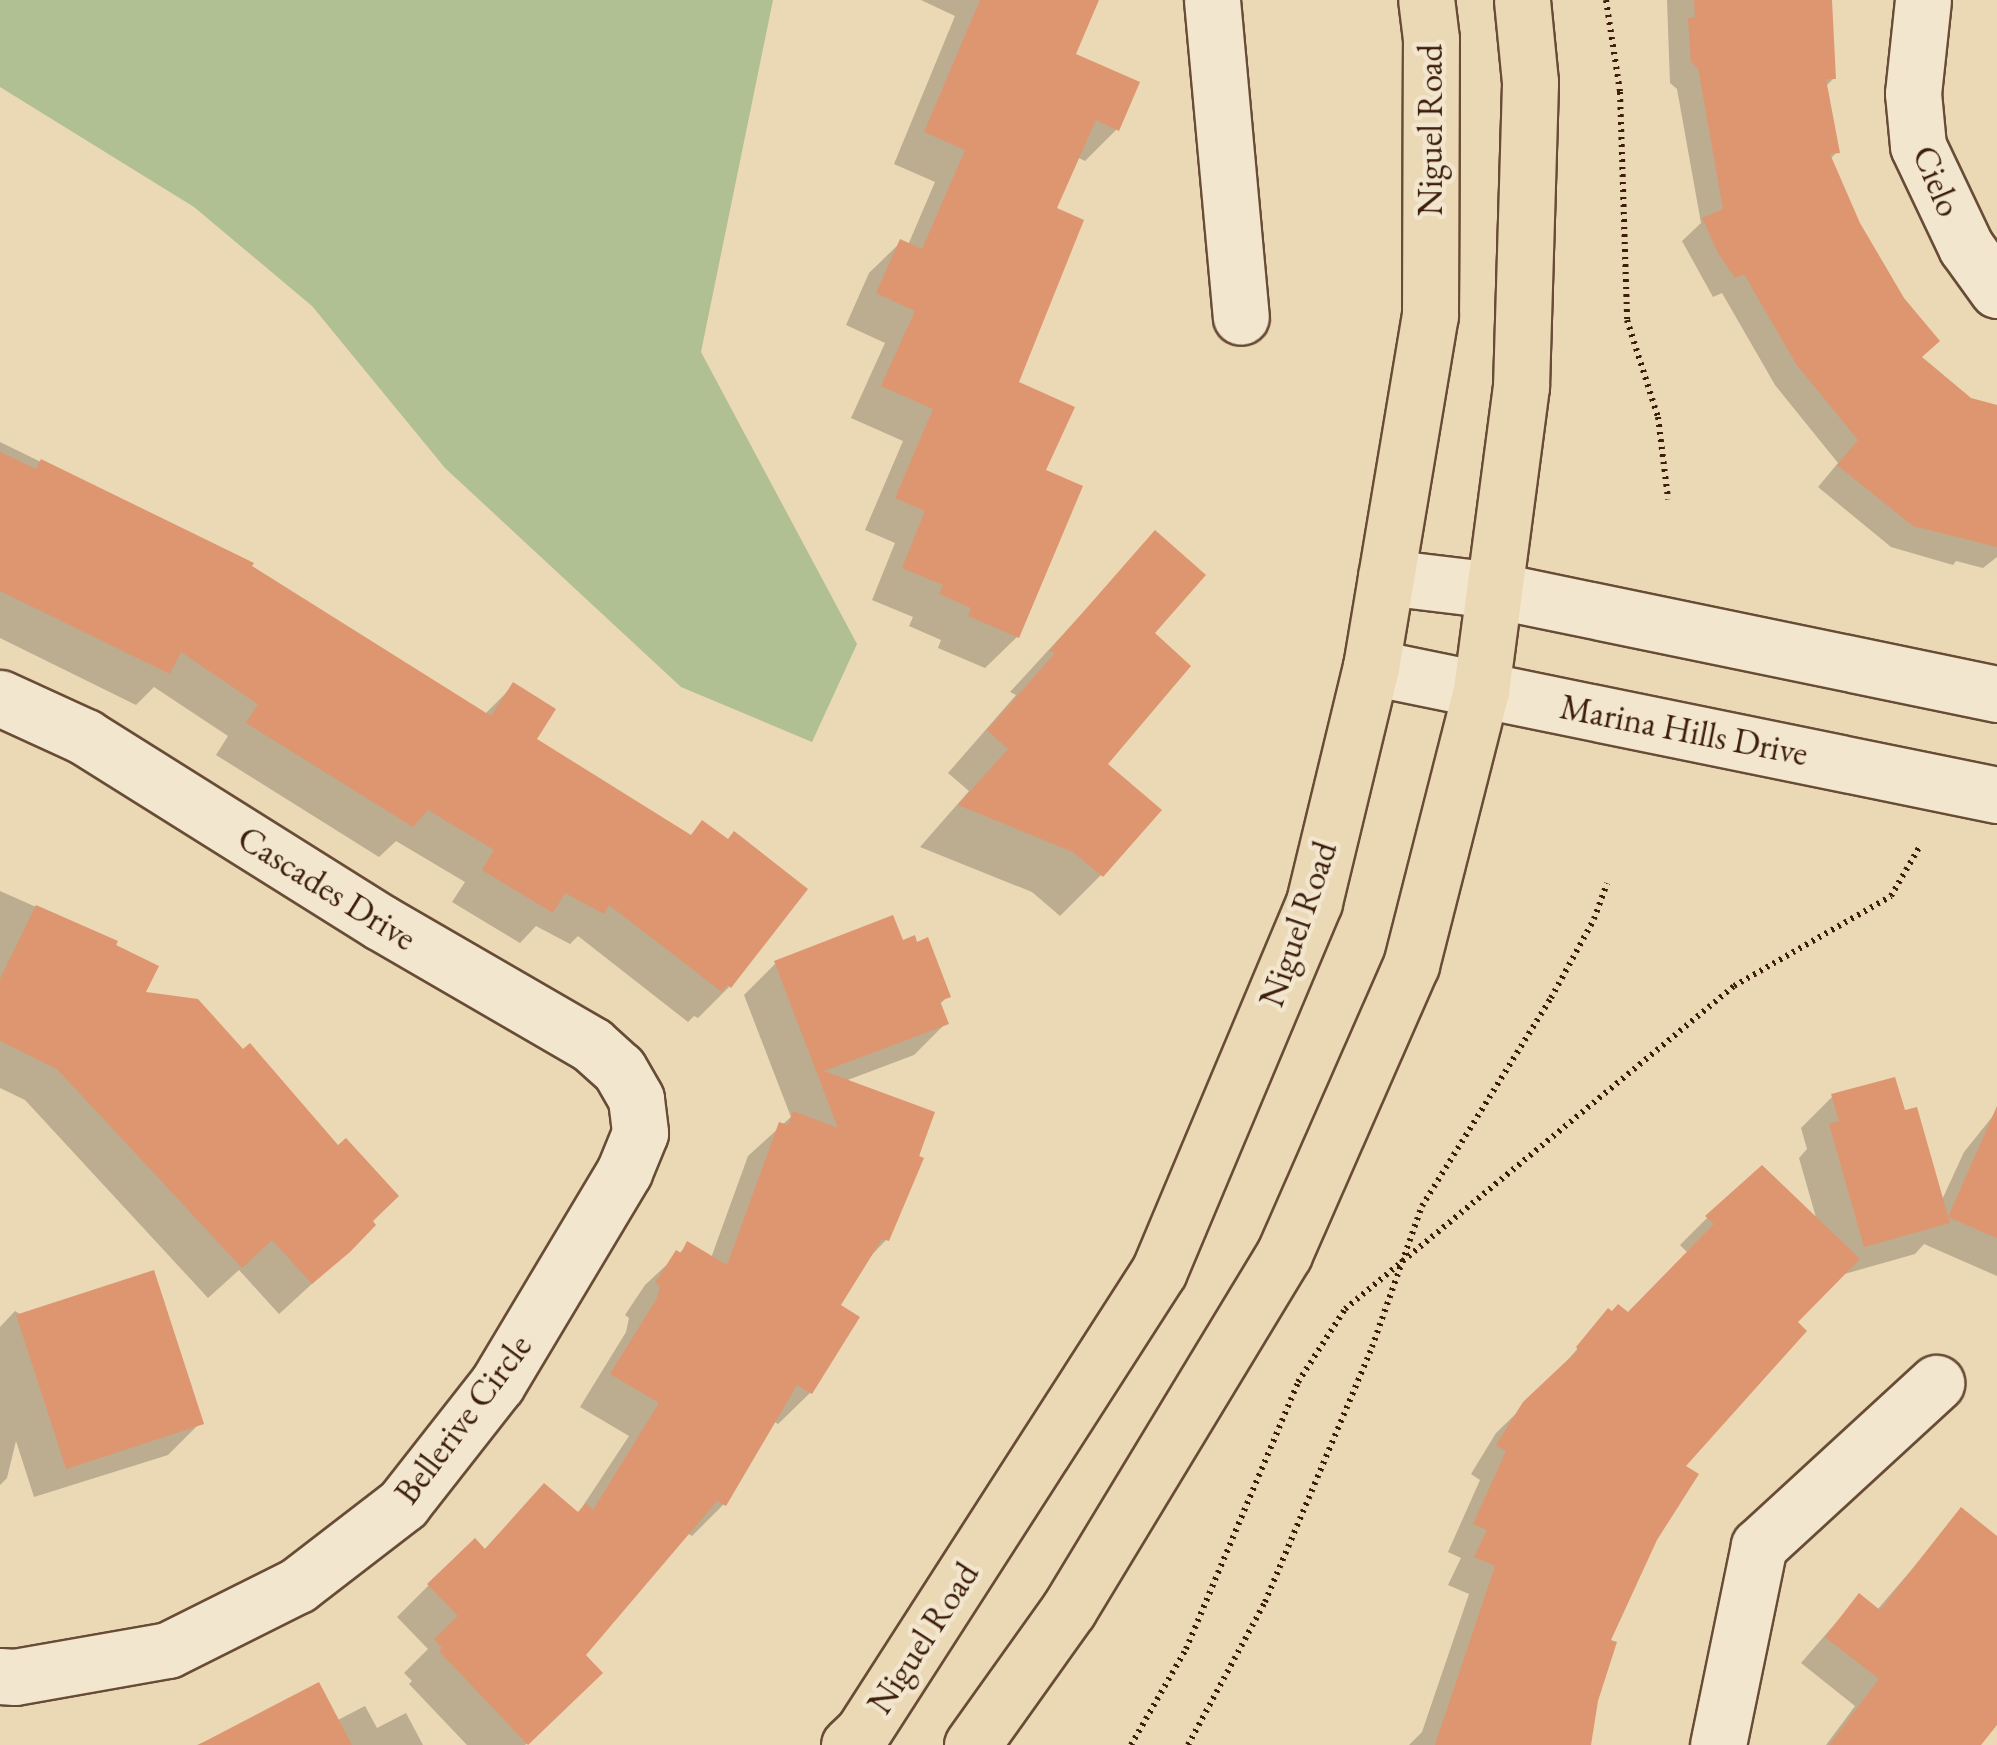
<!DOCTYPE html>
<style>
body{margin:0}
#map{position:relative;width:1997px;height:1745px;overflow:hidden;background:#ebd8b5;font-family:"EB Garamond",serif}
div>[style]{position:absolute}
.green>*{inset:0;background:#b1c092}
.shadow>*{inset:0;background:#0003}
.building>*{inset:0;background:#de9671;transform-origin:0 0}
.path>*{height:6px;margin-top:-3px;transform-origin:0;background:repeating-linear-gradient(90deg,#3d1e0b 0 2.5px,transparent 0 7.5px)}
.roads{filter:drop-shadow(2px 0 #684c36) drop-shadow(-2px 0 #684c36) drop-shadow(0 2px #684c36) drop-shadow(0 -2px #684c36)}
.minor>*{height:55px;margin:-27.5px;padding:0 27.5px;transform-origin:27.5px;border-radius:27.5px;background:#f2e6cf}
.major>*{height:55px;margin:-27.5px;padding:0 27.5px;transform-origin:27.5px;border-radius:27.5px;background:#ebd8b5}
span{translate:-50% -50%;white-space:nowrap;text-align:center;line-height:1.15;-webkit-text-stroke:9px #f2e6cf;paint-order:stroke}
.street-label{font-size:35px;color:#3d1e0b}
</style>
<div id="map">
<div class="green">
<i style="clip-path:polygon(0 0,773px 0,701px 352px,857px 644px,812px 742px,681px 687px,445px 468px,312px 306px,194px 207px,0 87px)"></i>
</div>
<div class="shadow">
<i style="clip-path:polygon(1096px 0,1073px 55px,1117px 129px,1085px 161px,1077px 157px,1054px 210px,1015px 383px,1042px 472px,1017px 637px,985px 668px,938px 648px,941px 640px,909px 626px,913px 617px,872px 600px,895px 543px,865px 530px,903px 441px,851px 418px,885px 343px,846px 325px,869px 273px,901px 242px,908px 245px,935px 182px,894px 164px,955px 16px,921px 0)"></i>
<i style="clip-path:polygon(1667px 0,1830px 0,1834px 78px,1825px 87px,1837px 152px,1829px 160px,1920px 359px,1970px 400px,1997px 408px,1997px 557px,1983px 568px,1956px 561px,1953px 565px,1891px 547px,1818px 487px,1838px 463px,1775px 385px,1722px 293px,1713px 297px,1682px 241px,1701px 223px,1677px 89px,1670px 83px)"></i>
<i style="clip-path:polygon(0 442px,250px 564px,248px 567px,484px 715px,514px 685px,534px 740px,729px 987px,698px 1018px,694px 1016px,688px 1022px,578px 936px,570px 944px,536px 926px,520px 943px,452px 902px,465px 882px,396px 841px,379px 857px,216px 755px,228px 736px,154px 687px,136px 705px,0 638px)"></i>
<i style="clip-path:polygon(1155px 534px,1105px 764px,1101px 875px,1060px 916px,1032px 892px,920px 847px,969px 791px,948px 773px,1016px 695px,1010px 692px)"></i>
<i style="clip-path:polygon(0 891px,115px 942px,142px 994px,370px 1222px,349px 1250px,279px 1314px,239px 1270px,208px 1298px,25px 1100px,0 1088px)"></i>
<i style="clip-path:polygon(901px 943px,948px 996px,939px 1005px,946px 1023px,914px 1055px,845px 1081px,932px 1113px,909px 1190px,886px 1240px,865px 1262px,837px 1305px,810px 1393px,778px 1424px,773px 1421px,724px 1504px,692px 1536px,687px 1533px,583px 1656px,568px 1705px,525px 1745px,467px 1745px,409px 1684px,412px 1681px,404px 1673px,428px 1649px,397px 1617px,429px 1585px,483px 1551px,544px 1486px,577px 1515px,629px 1436px,580px 1407px,626px 1332px,629px 1318px,625px 1315px,645px 1285px,688px 1245px,711px 1258px,748px 1156px,791px 1117px,744px 995px,776px 963px)"></i>
<i style="clip-path:polygon(1833px 1096px,1903px 1113px,1941px 1202px,1964px 1152px,1997px 1111px,1997px 1276px,1924px 1244px,1915px 1254px,1841px 1275px,1795px 1322px,1682px 1467px,1607px 1641px,1589px 1745px,1409px 1745px,1422px 1732px,1469px 1594px,1448px 1585px,1461px 1558px,1448px 1552px,1480px 1480px,1471px 1474px,1496px 1433px,1552px 1379px,1609px 1311px,1628px 1315px,1689px 1254px,1680px 1245px,1707px 1218px,1817px 1221px,1799px 1158px,1807px 1149px,1801px 1128px)"></i>
<i style="clip-path:polygon(15px 1311px,200px 1423px,168px 1455px,34px 1497px,16px 1441px,7px 1478px,0 1485px,0 1327px)"></i>
<i style="clip-path:polygon(1962px 1511px,1997px 1538px,1997px 1719px,1977px 1745px,1826px 1745px,1855px 1706px,1801px 1663px,1859px 1596px,1877px 1610px)"></i>
<i style="clip-path:polygon(365px 1706px,377px 1728px,406px 1713px,423px 1745px,197px 1745px,228px 1732px,336px 1721px)"></i>
</div>
<div class="building">
<i style="clip-path:polygon(980px 0,1099px 0,1076px 54px,1140px 82px,1119px 131px,1096px 120px,1057px 208px,1084px 220px,1019px 382px,1075px 407px,1046px 470px,1083px 486px,1019px 638px,968px 616px,971px 608px,939px 594px,943px 585px,902px 568px,925px 511px,895px 498px,933px 409px,881px 386px,915px 311px,876px 293px,900px 239px,922px 249px,965px 150px,924px 132px)"></i>
<i style="clip-path:polygon(1694px 0,1832px 0,1836px 79px,1826px 79px,1840px 153px,1830px 154px,1860px 223px,1904px 298px,1940px 341px,1922px 357px,1971px 398px,1997px 405px,1997px 547px,1913px 526px,1837px 465px,1858px 440px,1796px 364px,1744px 274px,1735px 278px,1718px 253px,1702px 218px,1723px 209px,1698px 68px,1691px 62px,1688px 18px,1695px 17px)"></i>
<i style="clip-path:polygon(0 452px,36px 469px,41px 459px,254px 563px,252px 566px,491px 716px,513px 682px,556px 709px,537px 739px,691px 835px,702px 820px,728px 839px,734px 831px,808px 889px,731px 988px,727px 985px,722px 992px,609px 905px,604px 914px,565px 893px,553px 913px,482px 870px,494px 850px,428px 810px,413px 827px,246px 723px,258px 704px,181px 652px,170px 674px,0 591px)"></i>
<i style="clip-path:polygon(1155px 530px,1206px 575px,1155px 633px,1191px 666px,1108px 764px,1162px 810px,1103px 877px,1073px 852px,958px 805px,1008px 749px,987px 730px,1055px 653px,1049px 651px)"></i>
<i style="clip-path:polygon(36px 905px,118px 941px,116px 945px,159px 966px,146px 992px,198px 999px,243px 1049px,250px 1043px,338px 1145px,346px 1138px,399px 1196px,373px 1221px,376px 1225px,350px 1252px,312px 1284px,272px 1240px,242px 1268px,57px 1069px,0 1041px,0 979px)"></i>
<i style="clip-path:polygon(893px 915px,903px 940px,915px 935px,917px 942px,928px 937px,951px 997px,940px 1001px,949px 1024px,824px 1071px,935px 1112px,919px 1156px,924px 1158px,889px 1241px,882px 1239px,841px 1305px,860px 1317px,812px 1394px,797px 1385px,726px 1506px,717px 1501px,586px 1655px,603px 1673px,528px 1745px,439px 1651px,442px 1648px,434px 1639px,458px 1616px,427px 1584px,475px 1538px,485px 1549px,544px 1483px,578px 1512px,586px 1503px,593px 1510px,659px 1403px,610px 1374px,657px 1298px,660px 1286px,655px 1283px,676px 1250px,681px 1253px,687px 1241px,727px 1265px,779px 1122px,788px 1125px,793px 1111px,838px 1128px,774px 961px)"></i>
<i style="clip-path:polygon(1895px 1077px,1905px 1110px,1917px 1107px,1950px 1223px,1864px 1247px,1829px 1124px,1839px 1121px,1831px 1094px)"></i>
<i style="clip-path:polygon(1997px 1106px,1997px 1238px,1948px 1217px)"></i>
<i style="clip-path:polygon(1762px 1165px,1860px 1259px,1798px 1322px,1807px 1331px,1686px 1466px,1699px 1474px,1657px 1540px,1611px 1640px,1617px 1642px,1598px 1701px,1591px 1745px,1435px 1745px,1495px 1566px,1474px 1557px,1487px 1530px,1473px 1524px,1506px 1451px,1496px 1445px,1523px 1402px,1578px 1350px,1576px 1347px,1608px 1308px,1612px 1311px,1618px 1304px,1628px 1312px,1714px 1224px,1705px 1216px)"></i>
<i style="left:154px;top:1270px;width:162px;height:145px;rotate:72deg"></i>
<i style="clip-path:polygon(1961px 1507px,1997px 1536px,1997px 1725px,1981px 1745px,1829px 1745px,1879px 1679px,1825px 1637px,1859px 1593px,1880px 1610px)"></i>
<i style="clip-path:polygon(319px 1682px,352px 1745px,198px 1745px)"></i>
</div>
<div class="path">
<i style="left:1606px;top:0;width:93px;rotate:81.3deg"></i>
<i style="left:1620px;top:92px;width:228px;rotate:88.2deg"></i>
<i style="left:1627px;top:320px;width:102px;rotate:72.3deg"></i>
<i style="left:1658px;top:417px;width:83px;rotate:83deg"></i>
<i style="left:1131px;top:1745px;width:111px;rotate:-60.2deg"></i>
<i style="left:1186px;top:1649px;width:290px;rotate:-67.2deg"></i>
<i style="left:1298px;top:1382px;width:87px;rotate:-57.2deg"></i>
<i style="left:1345px;top:1309px;width:506px;rotate:-39.7deg"></i>
<i style="left:1734px;top:986px;width:181px;rotate:-29.8deg"></i>
<i style="left:1891px;top:896px;width:58px;rotate:-59.9deg"></i>
<i style="left:1188px;top:1745px;width:162px;rotate:-61.7deg"></i>
<i style="left:1265px;top:1602px;width:277px;rotate:-67.2deg"></i>
<i style="left:1372px;top:1347px;width:150px;rotate:-70.5deg"></i>
<i style="left:1422px;top:1206px;width:245px;rotate:-58.2deg"></i>
<i style="left:1551px;top:998px;width:90px;rotate:-61.4deg"></i>
<i style="left:1594px;top:919px;width:38px;rotate:-70deg"></i>
</div>
<div class="roads">
<div class="minor">
<i style="left:1212px;top:0;width:318px;rotate:84.8deg"></i>
<i style="left:1923px;top:0;width:94px;rotate:96.1deg"></i>
<i style="left:1913px;top:93px;width:53px;rotate:84.6deg"></i>
<i style="left:1918px;top:146px;width:112px;rotate:64.6deg"></i>
<i style="left:1966px;top:247px;width:53px;rotate:54.2deg"></i>
<i style="left:1386px;top:577px;width:109px;rotate:6.9deg"></i>
<i style="left:1494px;top:590px;width:514px;rotate:11.68deg"></i>
<i style="left:1371px;top:667px;width:639px;rotate:11.56deg"></i>
<i style="left:0;top:698px;width:94px;rotate:24.6deg"></i>
<i style="left:85px;top:737px;width:348px;rotate:32.1deg"></i>
<i style="left:380px;top:922px;width:245px;rotate:30.1deg"></i>
<i style="left:592px;top:1045px;width:36px;rotate:42deg"></i>
<i style="left:619px;top:1069px;width:34px;rotate:60deg"></i>
<i style="left:636px;top:1099px;width:34px;rotate:83deg"></i>
<i style="left:640px;top:1133px;width:42px;rotate:112.3deg"></i>
<i style="left:624px;top:1172px;width:247px;rotate:120.9deg"></i>
<i style="left:497px;top:1384px;width:152px;rotate:128.1deg"></i>
<i style="left:403px;top:1504px;width:133px;rotate:142.4deg"></i>
<i style="left:298px;top:1585px;width:145px;rotate:153.4deg"></i>
<i style="left:168px;top:1650px;width:155px;rotate:170deg"></i>
<i style="left:15px;top:1677px;width:15px;rotate:-176deg"></i>
<i style="left:1718px;top:1745px;width:203px;rotate:-78.4deg"></i>
<i style="left:1759px;top:1546px;width:241px;rotate:-42.6deg"></i>
</div>
<div class="major">
<i style="left:849px;top:1745px;width:18px;rotate:-43deg"></i>
<i style="left:862px;top:1733px;width:549px;rotate:-57.26deg"></i>
<i style="left:1159px;top:1271px;width:400px;rotate:-67.2deg"></i>
<i style="left:1314px;top:902px;width:242px;rotate:-76.4deg"></i>
<i style="left:1371px;top:667px;width:356px;rotate:-80.5deg"></i>
<i style="left:1430px;top:316px;width:277px;rotate:-89.8deg"></i>
<i style="left:1431px;top:39px;width:39px;rotate:-97deg"></i>
<i style="left:972px;top:1745px;width:167px;rotate:-54.5deg"></i>
<i style="left:1069px;top:1609px;width:415px;rotate:-58.8deg"></i>
<i style="left:1284px;top:1254px;width:316px;rotate:-66.3deg"></i>
<i style="left:1411px;top:965px;width:284px;rotate:-75.7deg"></i>
<i style="left:1481px;top:690px;width:306px;rotate:-82.5deg"></i>
<i style="left:1521px;top:387px;width:305px;rotate:-88.3deg"></i>
<i style="left:1530px;top:82px;width:82px;rotate:-95.6deg"></i>
</div>
</div>
<div class="street-label">
<span style="left:1430px;top:130px;rotate:-90deg">Niguel Road</span>
<span style="left:1937px;top:181px;rotate:67deg">Cielo</span>
<span style="left:1684px;top:730px;rotate:11deg">Marina Hills Drive</span>
<span style="left:327px;top:888px;rotate:32deg">Cascades Drive</span>
<span style="left:1298px;top:924px;rotate:-71deg">Niguel Road</span>
<span style="left:463px;top:1419px;rotate:-53deg">Bellerive Circle</span>
<span style="left:923px;top:1638px;rotate:-57deg">Niguel Road</span>
</div>
</div>
